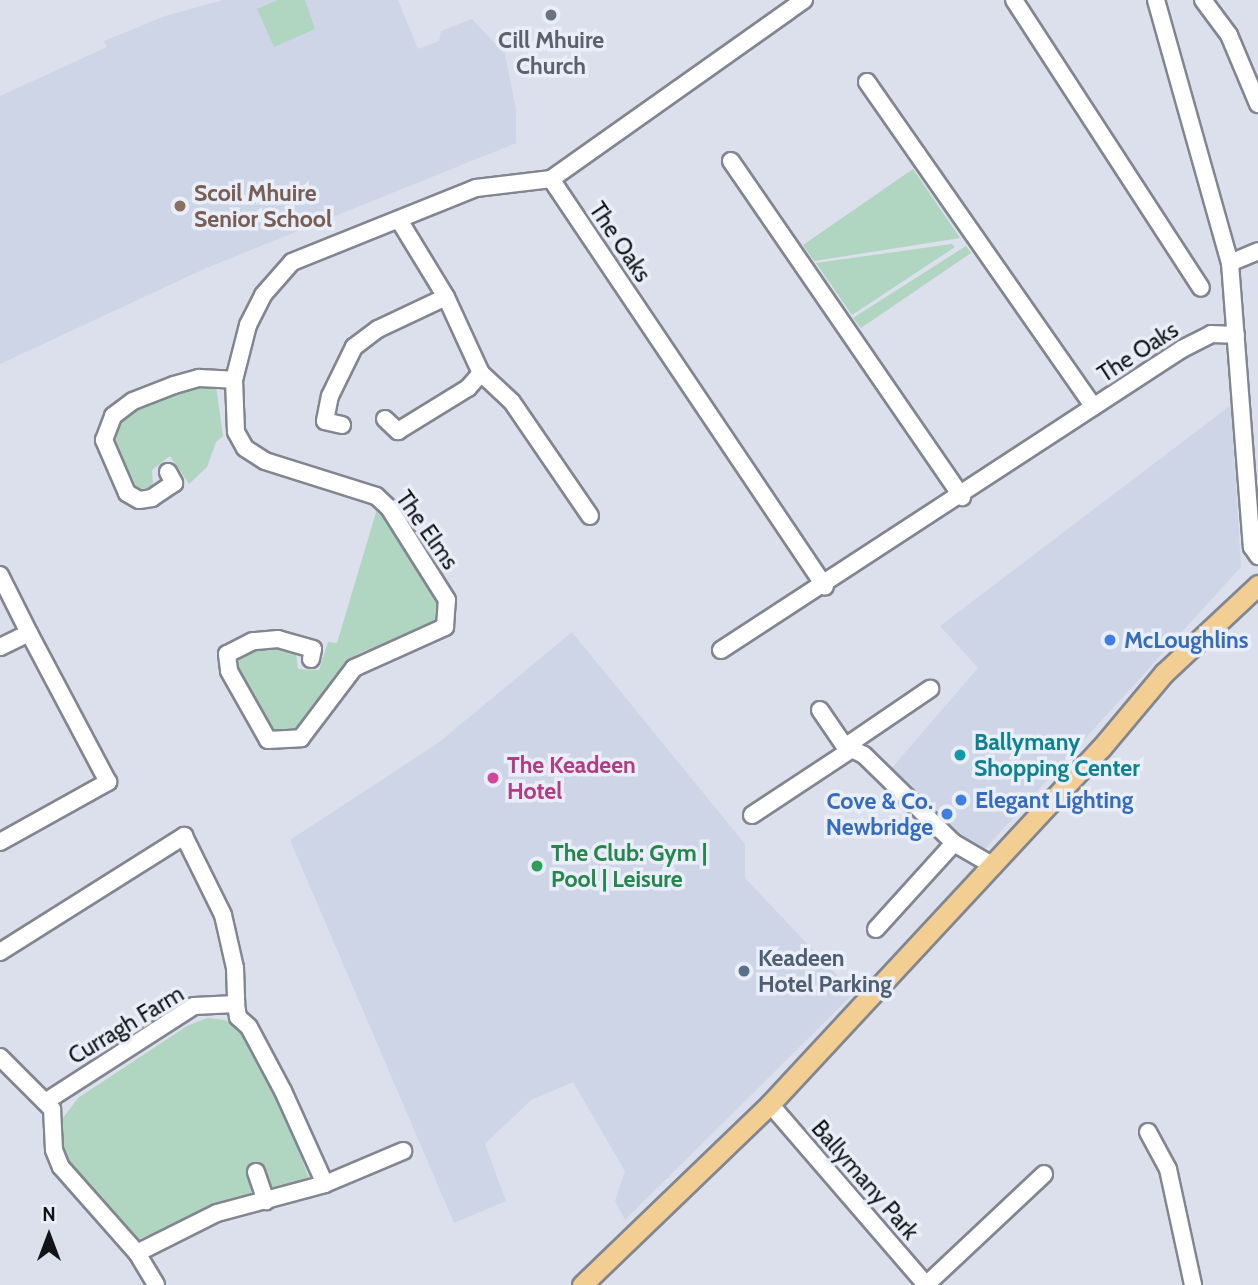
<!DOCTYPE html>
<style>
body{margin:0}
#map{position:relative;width:1258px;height:1285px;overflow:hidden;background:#dce0ec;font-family:Cabin,sans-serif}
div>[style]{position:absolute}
.built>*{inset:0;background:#ced5e7}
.green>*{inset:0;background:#b0d5c0}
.roads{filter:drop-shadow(2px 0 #828690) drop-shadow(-2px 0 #828690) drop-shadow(0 2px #828690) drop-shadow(0 -2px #828690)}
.minor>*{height:16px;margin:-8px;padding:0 8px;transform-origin:8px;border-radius:8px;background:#fff}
.major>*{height:19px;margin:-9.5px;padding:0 9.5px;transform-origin:9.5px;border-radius:9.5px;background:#f2ce92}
.dots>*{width:19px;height:19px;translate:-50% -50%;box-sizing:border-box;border:4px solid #e9eef9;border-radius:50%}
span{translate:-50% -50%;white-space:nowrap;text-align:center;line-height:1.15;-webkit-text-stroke:7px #e9eef9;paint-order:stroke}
.worship-label{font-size:23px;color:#5b616d;font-weight:700}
.education-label{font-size:23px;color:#785e54;font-weight:700}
.left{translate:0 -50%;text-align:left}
.street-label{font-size:23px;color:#121317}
.shop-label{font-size:23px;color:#366cbe;font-weight:700}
.right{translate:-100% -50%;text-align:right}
.culture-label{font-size:23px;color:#0d838f;font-weight:700}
.hotel-label{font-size:23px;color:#b23c85;font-weight:700}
.leisure-label{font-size:23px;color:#27864d;font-weight:700}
.service-label{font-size:23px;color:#4e5e75;font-weight:700}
.north{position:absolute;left:14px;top:1201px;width:70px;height:70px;-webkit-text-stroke:5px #e9eef9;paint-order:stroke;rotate:0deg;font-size:19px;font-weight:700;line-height:28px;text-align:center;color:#121317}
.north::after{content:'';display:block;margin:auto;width:24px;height:32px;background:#121317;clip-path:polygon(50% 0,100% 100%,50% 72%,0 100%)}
</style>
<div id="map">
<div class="built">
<i style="clip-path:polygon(223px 0,398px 0,418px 49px,439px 41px,441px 31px,472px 19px,505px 54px,516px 109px,516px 143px,204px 269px,0 364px,0 96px,107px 47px,104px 41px,165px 16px)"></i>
<i style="clip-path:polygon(1231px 405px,1241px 567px,984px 850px,967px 852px,890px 770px,978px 668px,940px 626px)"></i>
<i style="clip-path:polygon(572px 632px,745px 844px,745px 878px,854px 993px,625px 1220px,615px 1201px,625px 1171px,573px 1082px,531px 1100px,485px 1144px,506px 1201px,454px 1223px,290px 840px,438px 743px)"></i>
</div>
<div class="green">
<i style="clip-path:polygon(278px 0,305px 0,315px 29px,274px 47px,257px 9px)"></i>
<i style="clip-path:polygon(913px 169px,960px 238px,814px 261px,803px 245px)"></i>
<i style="clip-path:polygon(952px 244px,955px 247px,852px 315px,816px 263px)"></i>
<i style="clip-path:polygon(966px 246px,971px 253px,861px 328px,853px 318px)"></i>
<i style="clip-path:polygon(194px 385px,216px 386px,223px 436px,216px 442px,207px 467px,189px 484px,170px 456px,152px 470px,153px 487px,138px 489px,115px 446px,118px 424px,153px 400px)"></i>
<i style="clip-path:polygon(377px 509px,437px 597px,435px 623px,410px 638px,361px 652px,341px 668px,295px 729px,284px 732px,269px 728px,236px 667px,236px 658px,261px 643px,289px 648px,296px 654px,298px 669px,319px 670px,328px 642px,337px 643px)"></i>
<i style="clip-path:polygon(207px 1018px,225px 1020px,243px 1032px,279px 1099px,309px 1178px,275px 1190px,268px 1184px,253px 1187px,249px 1198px,136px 1240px,69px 1162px,61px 1145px,63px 1118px,78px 1098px,187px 1026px)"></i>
</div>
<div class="roads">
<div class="minor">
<i style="left:804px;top:0;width:310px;rotate:144.7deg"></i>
<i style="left:551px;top:179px;width:491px;rotate:56.1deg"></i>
<i style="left:1014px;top:0;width:343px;rotate:57deg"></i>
<i style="left:1156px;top:0;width:273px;rotate:74.3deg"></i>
<i style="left:1230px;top:263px;width:285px;rotate:85.6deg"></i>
<i style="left:1252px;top:547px;width:11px;rotate:56deg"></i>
<i style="left:1203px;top:0;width:44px;rotate:53.4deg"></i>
<i style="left:1229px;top:35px;width:75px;rotate:67.2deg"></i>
<i style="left:867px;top:82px;width:396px;rotate:55.1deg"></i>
<i style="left:731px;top:161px;width:408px;rotate:55.5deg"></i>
<i style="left:399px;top:220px;width:90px;rotate:58.6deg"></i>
<i style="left:446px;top:297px;width:84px;rotate:65.3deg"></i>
<i style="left:481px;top:373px;width:42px;rotate:43.1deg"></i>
<i style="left:512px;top:402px;width:138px;rotate:55.6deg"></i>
<i style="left:1230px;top:263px;width:30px;rotate:-23deg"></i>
<i style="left:385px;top:419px;width:18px;rotate:43deg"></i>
<i style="left:398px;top:431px;width:82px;rotate:-31.6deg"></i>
<i style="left:468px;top:388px;width:20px;rotate:-49deg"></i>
<i style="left:342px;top:425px;width:17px;rotate:-167deg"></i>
<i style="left:325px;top:421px;width:25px;rotate:-79deg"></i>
<i style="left:330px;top:396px;width:55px;rotate:-63.9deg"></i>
<i style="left:354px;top:347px;width:30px;rotate:-37deg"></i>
<i style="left:378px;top:329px;width:75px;rotate:-25.2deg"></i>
<i style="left:168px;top:472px;width:13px;rotate:61deg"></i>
<i style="left:174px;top:483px;width:27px;rotate:146deg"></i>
<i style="left:152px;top:498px;width:13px;rotate:171deg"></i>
<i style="left:139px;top:500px;width:14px;rotate:-150deg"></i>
<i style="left:127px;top:493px;width:58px;rotate:-113.5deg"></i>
<i style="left:104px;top:440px;width:26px;rotate:-69deg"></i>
<i style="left:113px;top:416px;width:25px;rotate:-37deg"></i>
<i style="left:133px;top:401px;width:44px;rotate:-21.3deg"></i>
<i style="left:174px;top:385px;width:26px;rotate:-16deg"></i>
<i style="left:199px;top:378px;width:35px;rotate:3deg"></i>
<i style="left:0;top:575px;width:65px;rotate:63.4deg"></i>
<i style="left:29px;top:633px;width:32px;rotate:154deg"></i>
<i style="left:721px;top:650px;width:551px;rotate:-33.14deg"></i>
<i style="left:1182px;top:349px;width:33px;rotate:-27deg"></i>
<i style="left:1211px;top:334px;width:25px;rotate:2deg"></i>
<i style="left:311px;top:659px;width:10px;rotate:-79deg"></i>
<i style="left:313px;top:649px;width:36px;rotate:-164deg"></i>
<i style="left:278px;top:639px;width:25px;rotate:175deg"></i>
<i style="left:253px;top:641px;width:29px;rotate:153deg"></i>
<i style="left:227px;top:654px;width:17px;rotate:83deg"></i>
<i style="left:229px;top:671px;width:79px;rotate:60.5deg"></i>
<i style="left:268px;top:740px;width:33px;rotate:-3deg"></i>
<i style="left:301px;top:738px;width:88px;rotate:-52.9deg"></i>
<i style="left:354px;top:668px;width:100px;rotate:-24.3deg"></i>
<i style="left:445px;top:627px;width:27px;rotate:-86deg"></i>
<i style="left:447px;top:600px;width:109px;rotate:-122.2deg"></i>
<i style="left:389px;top:508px;width:18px;rotate:-137deg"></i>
<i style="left:376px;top:496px;width:116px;rotate:-162.5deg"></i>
<i style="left:265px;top:461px;width:24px;rotate:-147deg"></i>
<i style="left:245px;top:448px;width:18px;rotate:-119deg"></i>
<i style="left:236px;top:432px;width:52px;rotate:-92.2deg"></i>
<i style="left:234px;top:380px;width:57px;rotate:-75.7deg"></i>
<i style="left:248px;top:325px;width:34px;rotate:-63deg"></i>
<i style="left:263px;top:295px;width:44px;rotate:-48.7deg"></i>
<i style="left:292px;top:262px;width:198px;rotate:-21.9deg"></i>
<i style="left:476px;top:188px;width:76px;rotate:-6.8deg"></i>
<i style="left:820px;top:710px;width:42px;rotate:55.6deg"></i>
<i style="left:844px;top:745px;width:22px;rotate:27deg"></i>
<i style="left:864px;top:755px;width:126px;rotate:44.4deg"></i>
<i style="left:954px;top:843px;width:44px;rotate:30.1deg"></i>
<i style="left:846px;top:746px;width:102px;rotate:-34.2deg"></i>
<i style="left:752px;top:815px;width:120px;rotate:-33.4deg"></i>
<i style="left:0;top:842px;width:124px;rotate:-29.1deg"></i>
<i style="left:108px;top:782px;width:169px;rotate:-117.9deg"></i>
<i style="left:876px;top:929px;width:116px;rotate:-47.8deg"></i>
<i style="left:0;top:952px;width:218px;rotate:-32.2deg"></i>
<i style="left:184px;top:836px;width:88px;rotate:63.7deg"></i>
<i style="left:223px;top:915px;width:54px;rotate:77.2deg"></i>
<i style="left:235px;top:968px;width:36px;rotate:88deg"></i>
<i style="left:236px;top:1004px;width:42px;rotate:177.3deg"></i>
<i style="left:194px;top:1006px;width:177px;rotate:147.2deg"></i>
<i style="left:0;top:1057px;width:74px;rotate:45deg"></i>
<i style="left:52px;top:1109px;width:41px;rotate:87.2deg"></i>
<i style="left:54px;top:1150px;width:18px;rotate:68deg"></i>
<i style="left:61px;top:1167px;width:115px;rotate:48.5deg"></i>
<i style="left:137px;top:1253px;width:37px;rotate:59deg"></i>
<i style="left:770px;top:1104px;width:239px;rotate:49.2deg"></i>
<i style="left:1148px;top:1132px;width:42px;rotate:61.6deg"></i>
<i style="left:1168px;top:1169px;width:119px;rotate:77.8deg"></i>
<i style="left:256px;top:1172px;width:31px;rotate:71deg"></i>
<i style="left:325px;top:1184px;width:85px;rotate:-22.9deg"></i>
<i style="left:137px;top:1253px;width:89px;rotate:-26.6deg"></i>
<i style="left:217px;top:1213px;width:112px;rotate:-15deg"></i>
<i style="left:325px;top:1184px;width:102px;rotate:-114.3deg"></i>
<i style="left:283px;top:1091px;width:72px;rotate:-118deg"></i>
<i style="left:249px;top:1027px;width:15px;rotate:-138deg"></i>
<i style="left:238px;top:1017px;width:13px;rotate:-99deg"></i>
<i style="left:926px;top:1285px;width:162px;rotate:-43.2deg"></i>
</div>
<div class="major">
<i style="left:582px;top:1285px;width:261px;rotate:-43.9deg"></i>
<i style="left:770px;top:1104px;width:486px;rotate:-47.1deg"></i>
<i style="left:1101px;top:748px;width:98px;rotate:-50deg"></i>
<i style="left:1164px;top:673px;width:129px;rotate:-43.1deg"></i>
</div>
</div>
<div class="dots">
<i style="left:551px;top:15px;background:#6b7280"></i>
<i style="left:180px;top:206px;background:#8d6e63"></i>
<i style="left:1110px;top:640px;background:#3f7fe0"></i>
<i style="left:960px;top:755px;background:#0f9aa8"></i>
<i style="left:493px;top:778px;background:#d1479c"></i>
<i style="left:961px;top:800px;background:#3f7fe0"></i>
<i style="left:947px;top:814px;background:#3f7fe0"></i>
<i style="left:537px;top:866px;background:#2e9e5b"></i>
<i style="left:744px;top:971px;background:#5c6f8a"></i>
</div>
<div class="worship-label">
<span style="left:551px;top:53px">Cill Mhuire<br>Church</span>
</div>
<div class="education-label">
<span class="left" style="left:194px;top:206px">Scoil Mhuire<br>Senior School</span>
</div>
<div class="street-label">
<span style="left:620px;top:242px;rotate:56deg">The Oaks</span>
<span style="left:1138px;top:352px;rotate:-33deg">The Oaks</span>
<span style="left:427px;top:530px;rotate:55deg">The Elms</span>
<span style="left:126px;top:1025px;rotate:-31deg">Curragh Farm</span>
<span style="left:865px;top:1180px;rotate:49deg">Ballymany Park</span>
</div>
<div class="shop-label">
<span class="left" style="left:1124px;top:640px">McLoughlins</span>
<span class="left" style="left:975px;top:800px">Elegant Lighting</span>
<span class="right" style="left:933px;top:814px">Cove &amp; Co.<br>Newbridge</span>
</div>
<div class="culture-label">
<span class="left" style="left:974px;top:755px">Ballymany<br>Shopping Center</span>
</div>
<div class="hotel-label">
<span class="left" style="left:507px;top:778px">The Keadeen<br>Hotel</span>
</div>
<div class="leisure-label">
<span class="left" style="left:551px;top:866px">The Club: Gym |<br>Pool | Leisure</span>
</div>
<div class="service-label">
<span class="left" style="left:758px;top:971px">Keadeen<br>Hotel Parking</span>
</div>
<div class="north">N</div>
</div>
